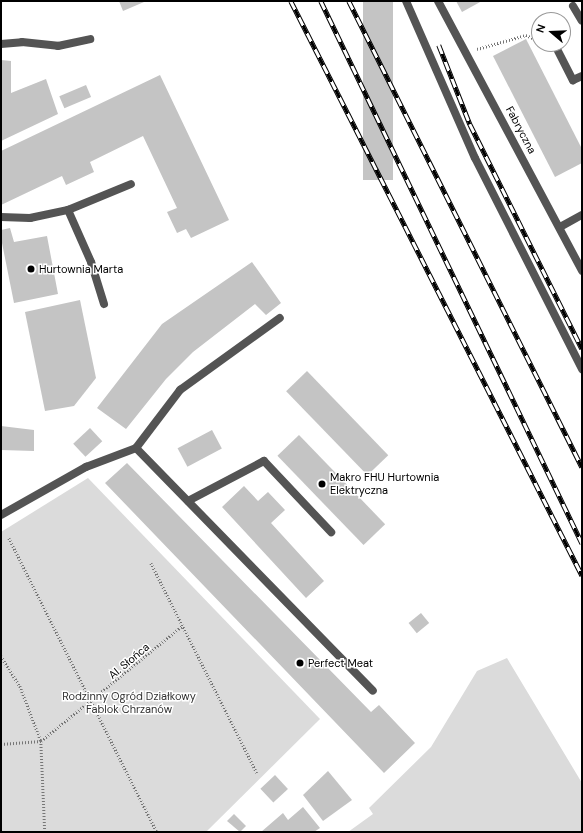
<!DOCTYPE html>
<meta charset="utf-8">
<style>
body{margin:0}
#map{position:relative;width:583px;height:833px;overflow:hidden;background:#fff;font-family:"DM Sans",sans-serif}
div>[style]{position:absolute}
.green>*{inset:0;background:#dbdbdb}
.building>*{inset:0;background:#c4c4c4;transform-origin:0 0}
.path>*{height:2.5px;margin-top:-1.25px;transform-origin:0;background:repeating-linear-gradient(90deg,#767676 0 1px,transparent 0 3px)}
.lane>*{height:8px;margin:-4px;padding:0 4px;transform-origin:4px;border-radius:4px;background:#545454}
.street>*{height:8px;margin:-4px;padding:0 4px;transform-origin:4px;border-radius:4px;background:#545454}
.rail>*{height:4.5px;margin-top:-2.25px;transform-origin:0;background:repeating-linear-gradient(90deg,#fff 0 9px,#000 0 18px);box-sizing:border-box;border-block:1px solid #000}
.dots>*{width:11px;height:11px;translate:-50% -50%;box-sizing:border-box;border:2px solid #fff;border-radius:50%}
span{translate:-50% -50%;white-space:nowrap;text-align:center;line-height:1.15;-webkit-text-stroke:3px #fff;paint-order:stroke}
.street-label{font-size:11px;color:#000}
.poi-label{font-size:11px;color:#000}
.left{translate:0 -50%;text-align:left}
.park-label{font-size:11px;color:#323232}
.frame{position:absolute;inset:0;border:2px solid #000;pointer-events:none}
.north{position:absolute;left:531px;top:12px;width:40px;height:40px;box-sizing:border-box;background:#fff;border:1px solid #999;border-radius:50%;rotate:289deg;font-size:11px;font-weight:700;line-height:16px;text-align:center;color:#000}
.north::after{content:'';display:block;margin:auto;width:14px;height:18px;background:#000;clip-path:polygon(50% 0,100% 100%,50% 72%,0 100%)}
</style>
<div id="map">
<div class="green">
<i style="clip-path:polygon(88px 478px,320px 719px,206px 832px,1px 832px,1px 532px)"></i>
<i style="clip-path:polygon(507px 658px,582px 783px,582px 832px,348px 832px,373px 814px,369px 808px,431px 747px,477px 671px)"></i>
</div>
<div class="building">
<i style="clip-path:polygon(119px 1px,143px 1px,144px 2px,123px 11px)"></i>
<i style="left:363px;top:1px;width:30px;height:179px"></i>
<i style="clip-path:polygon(456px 1px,482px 1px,462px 12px)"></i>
<i style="clip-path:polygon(526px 39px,582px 149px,582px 163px,555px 177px,493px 56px)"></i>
<i style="clip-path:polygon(1px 60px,11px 61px,11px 93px,46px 79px,58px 114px,1px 141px)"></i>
<i style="clip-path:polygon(160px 75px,229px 220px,191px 238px,186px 229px,177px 233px,167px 212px,177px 208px,143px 136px,90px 162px,94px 172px,66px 185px,62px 176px,1px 205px,1px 151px)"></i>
<i style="left:86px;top:85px;width:13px;height:29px;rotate:67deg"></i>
<i style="clip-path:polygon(10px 228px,14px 242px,47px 236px,58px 294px,14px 303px,1px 238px,1px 230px)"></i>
<i style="clip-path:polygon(252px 262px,281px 303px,266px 315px,255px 304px,193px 352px,166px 379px,126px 429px,97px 408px,162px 324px)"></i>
<i style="clip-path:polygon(80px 300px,96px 378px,74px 406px,45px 411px,25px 312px)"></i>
<i style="left:307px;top:371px;width:117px;height:29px;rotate:46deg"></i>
<i style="clip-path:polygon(1px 426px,34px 430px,34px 451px,1px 450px)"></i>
<i style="left:90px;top:428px;width:18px;height:23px;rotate:47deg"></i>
<i style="left:212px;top:430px;width:21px;height:39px;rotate:62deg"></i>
<i style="left:299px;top:435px;width:124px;height:30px;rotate:46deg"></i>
<i style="clip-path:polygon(127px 463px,371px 712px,379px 705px,415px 743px,384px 773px,105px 483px)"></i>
<i style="clip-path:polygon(244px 486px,258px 501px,268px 492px,285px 510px,271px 523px,324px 581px,306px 598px,222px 507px)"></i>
<i style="left:421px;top:613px;width:13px;height:16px;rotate:51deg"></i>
<i style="clip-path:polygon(328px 771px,352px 800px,323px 821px,303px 795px)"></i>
<i style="left:275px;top:775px;width:19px;height:20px;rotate:47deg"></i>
<i style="clip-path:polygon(303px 807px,320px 828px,314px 832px,261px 832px,283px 813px,288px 820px)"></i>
<i style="clip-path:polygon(234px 814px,246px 826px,240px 832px,227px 821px)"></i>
</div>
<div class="path">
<i style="left:477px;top:49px;width:51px;rotate:-15.9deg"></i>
<i style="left:526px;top:35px;width:14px;rotate:25deg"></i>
<i style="left:9px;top:538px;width:329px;rotate:63.3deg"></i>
<i style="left:151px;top:563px;width:235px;rotate:63.2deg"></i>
<i style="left:1px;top:656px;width:36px;rotate:58deg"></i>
<i style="left:20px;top:686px;width:59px;rotate:69.1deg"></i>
<i style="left:41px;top:741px;width:91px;rotate:87.5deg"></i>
<i style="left:1px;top:744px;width:40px;rotate:-4.3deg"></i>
<i style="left:41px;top:741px;width:182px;rotate:-39.2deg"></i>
</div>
<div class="lane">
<i style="left:406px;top:1px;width:171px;rotate:66.3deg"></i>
<i style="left:475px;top:158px;width:237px;rotate:63.1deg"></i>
<i style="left:1px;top:44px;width:21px;rotate:-5deg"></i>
<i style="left:22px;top:42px;width:36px;rotate:6deg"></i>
<i style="left:58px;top:46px;width:33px;rotate:-12deg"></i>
<i style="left:558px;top:51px;width:33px;rotate:63deg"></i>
<i style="left:573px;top:80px;width:10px;rotate:-24deg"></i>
<i style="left:68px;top:210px;width:57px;rotate:66.1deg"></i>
<i style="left:91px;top:262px;width:44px;rotate:72.8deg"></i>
<i style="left:1px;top:217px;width:29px;rotate:2deg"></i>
<i style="left:30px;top:218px;width:39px;rotate:-12deg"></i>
<i style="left:68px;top:210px;width:68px;rotate:-22.4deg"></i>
<i style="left:136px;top:448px;width:339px;rotate:45.7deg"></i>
<i style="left:188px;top:501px;width:86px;rotate:-27.8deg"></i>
<i style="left:264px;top:461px;width:98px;rotate:46.7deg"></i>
<i style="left:1px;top:515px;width:98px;rotate:-29.5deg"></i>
<i style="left:86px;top:467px;width:53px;rotate:-20.8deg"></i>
<i style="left:136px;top:448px;width:73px;rotate:-52.8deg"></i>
<i style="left:180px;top:390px;width:123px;rotate:-35.8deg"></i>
</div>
<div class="street">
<i style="left:438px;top:1px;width:306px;rotate:61.9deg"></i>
<i style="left:573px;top:6px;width:17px;rotate:59deg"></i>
<i style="left:560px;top:227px;width:25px;rotate:-29deg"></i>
</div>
<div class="rail">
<i style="left:291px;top:1px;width:644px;rotate:63.12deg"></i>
<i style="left:321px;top:1px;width:602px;rotate:64.29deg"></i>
<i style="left:349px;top:1px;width:521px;rotate:63.43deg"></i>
<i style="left:439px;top:45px;width:85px;rotate:68.6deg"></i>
<i style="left:470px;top:124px;width:251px;rotate:63.5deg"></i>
</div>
<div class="dots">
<i style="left:31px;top:269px;background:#000"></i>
<i style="left:322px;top:484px;background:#000"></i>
<i style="left:300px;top:663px;background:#000"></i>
</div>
<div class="street-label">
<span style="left:521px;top:130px;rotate:62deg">Fabryczna</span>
<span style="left:129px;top:661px;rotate:-40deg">Al. Słońca</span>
</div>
<div class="poi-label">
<span class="left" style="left:39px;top:269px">Hurtownia Marta</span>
<span class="left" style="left:330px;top:484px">Makro FHU Hurtownia<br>Elektryczna</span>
<span class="left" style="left:308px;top:663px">Perfect Meat</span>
</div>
<div class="park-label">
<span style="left:129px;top:703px">Rodzinny Ogród Działkowy<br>Fablok Chrzanów</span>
</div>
<div class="frame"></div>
<div class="north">N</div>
</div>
